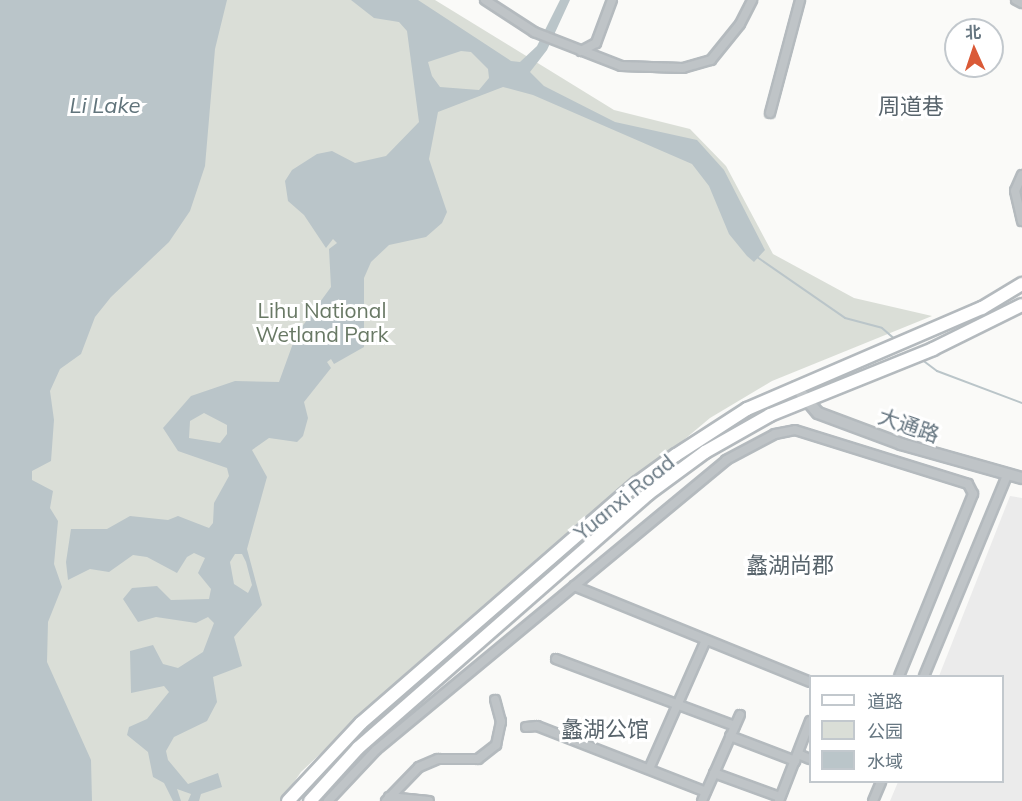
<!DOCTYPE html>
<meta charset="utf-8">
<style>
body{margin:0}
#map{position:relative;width:1022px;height:801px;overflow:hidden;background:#fafaf8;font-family:Mulish,"Noto Sans SC",sans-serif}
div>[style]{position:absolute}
.built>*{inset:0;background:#ebebeb}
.green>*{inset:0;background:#daded7}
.water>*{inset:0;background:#bac5c9}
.stream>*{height:2px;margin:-1px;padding:0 1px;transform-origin:1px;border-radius:1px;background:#bac5c9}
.roads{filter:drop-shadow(2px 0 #b4babe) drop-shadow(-2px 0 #b4babe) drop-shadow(0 2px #b4babe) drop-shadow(0 -2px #b4babe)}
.minor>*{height:8px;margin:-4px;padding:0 4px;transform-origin:4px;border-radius:4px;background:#bfc4c7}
.tertiary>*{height:10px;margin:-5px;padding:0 5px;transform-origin:5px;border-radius:5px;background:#bfc4c7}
.secondary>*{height:12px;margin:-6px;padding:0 6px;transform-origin:6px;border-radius:6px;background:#fff}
span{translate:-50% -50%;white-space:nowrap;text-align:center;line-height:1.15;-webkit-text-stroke:6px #fff;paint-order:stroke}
.park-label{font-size:21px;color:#697965}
.street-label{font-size:21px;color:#667681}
.water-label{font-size:22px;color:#61747b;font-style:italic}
.neighbourhood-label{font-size:22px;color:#58646c}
.legend{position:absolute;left:809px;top:675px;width:195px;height:108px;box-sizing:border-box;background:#fff;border:2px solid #c2c8cd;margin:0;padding:8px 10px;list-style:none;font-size:18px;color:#667681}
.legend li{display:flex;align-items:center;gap:12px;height:30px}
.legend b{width:30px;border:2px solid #c2c8cd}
.north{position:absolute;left:944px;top:18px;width:60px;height:60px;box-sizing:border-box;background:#fff;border:2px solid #c2c8cd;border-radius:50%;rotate:357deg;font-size:16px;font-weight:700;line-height:24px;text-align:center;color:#667681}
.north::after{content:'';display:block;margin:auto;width:21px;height:27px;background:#da5a37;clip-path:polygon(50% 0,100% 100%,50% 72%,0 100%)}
</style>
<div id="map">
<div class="built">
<i style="clip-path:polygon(1010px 496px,1022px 498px,1022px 801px,890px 801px,898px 782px,1002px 782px,1002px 676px,939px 676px)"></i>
</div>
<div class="green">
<i style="clip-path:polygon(0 0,435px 0,614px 110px,690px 129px,726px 166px,773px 254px,854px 298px,932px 316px,772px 381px,710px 418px,410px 669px,301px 772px,281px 801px,0 801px)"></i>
</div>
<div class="water">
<i style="clip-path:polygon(0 0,227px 0,215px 49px,205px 166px,190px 211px,169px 242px,111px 297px,95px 317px,81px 354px,60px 369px,50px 391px,54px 420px,51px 461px,32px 471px,32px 480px,53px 491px,50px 508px,58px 521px,54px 564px,62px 587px,48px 622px,47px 662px,91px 760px,92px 801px,0 801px)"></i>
<i style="clip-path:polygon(evenodd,351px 0,418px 0,511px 61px,520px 62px,537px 46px,560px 0,570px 0,547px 50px,530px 72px,544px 86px,615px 122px,697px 140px,724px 170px,765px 250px,754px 262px,747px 256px,729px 234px,709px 186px,692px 164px,533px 95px,503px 87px,438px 112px,429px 159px,447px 212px,442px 223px,426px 237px,389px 245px,371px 262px,364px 278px,364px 347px,334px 364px,331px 359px,327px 362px,331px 368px,304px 402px,308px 418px,303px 436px,297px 442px,269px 438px,252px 450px,267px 477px,247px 549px,262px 605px,234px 637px,242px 666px,213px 677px,217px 702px,207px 721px,174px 737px,166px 751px,168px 760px,188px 784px,218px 773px,222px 787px,201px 794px,199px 801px,188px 801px,191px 794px,177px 789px,181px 801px,173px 801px,164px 783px,153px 777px,148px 752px,127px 735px,129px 727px,147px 719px,169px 692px,164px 686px,131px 693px,130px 651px,153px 645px,163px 664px,178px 668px,203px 652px,214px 623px,208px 617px,196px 623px,156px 617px,138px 622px,123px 599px,132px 588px,157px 586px,171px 600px,209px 599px,211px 589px,198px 573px,205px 558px,194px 553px,187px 557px,177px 573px,147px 557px,133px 555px,109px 572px,90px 569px,68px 580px,66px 562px,71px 529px,107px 529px,130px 516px,168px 520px,178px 516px,209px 528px,213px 523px,214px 503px,229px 476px,227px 468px,178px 451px,163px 428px,191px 396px,235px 381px,279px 382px,296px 335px,331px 287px,329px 249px,337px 243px,333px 239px,326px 248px,304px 215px,288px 201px,285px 181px,292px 170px,317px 154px,332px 151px,355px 163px,386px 156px,419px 122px,407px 31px,399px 22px,374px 18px,351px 0,461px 51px,471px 52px,488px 69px,489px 78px,479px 90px,440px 87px,432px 76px,428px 62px,461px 51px,351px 0,204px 413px,227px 425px,227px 434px,220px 443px,189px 438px,190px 421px,204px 413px,351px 0,235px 554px,242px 554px,246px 562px,252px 585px,248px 593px,234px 584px,230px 562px,235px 554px)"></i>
</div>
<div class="stream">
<i style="left:757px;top:257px;width:107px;rotate:34.7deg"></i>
<i style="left:845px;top:318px;width:38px;rotate:15deg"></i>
<i style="left:882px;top:328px;width:20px;rotate:41deg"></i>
<i style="left:921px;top:359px;width:20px;rotate:37deg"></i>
<i style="left:937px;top:371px;width:91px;rotate:20.6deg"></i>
</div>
<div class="roads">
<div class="minor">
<i style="left:485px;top:0;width:59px;rotate:33.1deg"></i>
<i style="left:534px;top:32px;width:93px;rotate:21.3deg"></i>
<i style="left:621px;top:66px;width:62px;rotate:1.8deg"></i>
<i style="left:683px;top:68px;width:29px;rotate:-16deg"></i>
<i style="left:711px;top:60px;width:46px;rotate:-51.1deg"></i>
<i style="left:740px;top:24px;width:27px;rotate:-63deg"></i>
<i style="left:1016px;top:0;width:7px;rotate:27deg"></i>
<i style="left:581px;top:51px;width:17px;rotate:-28deg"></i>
<i style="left:596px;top:43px;width:46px;rotate:-69.6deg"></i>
<i style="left:770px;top:113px;width:117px;rotate:-75.1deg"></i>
<i style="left:1022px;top:175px;width:17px;rotate:114deg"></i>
<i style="left:1015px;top:191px;width:31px;rotate:77deg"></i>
<i style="left:574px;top:586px;width:255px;rotate:22.1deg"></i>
<i style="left:556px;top:659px;width:191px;rotate:20.5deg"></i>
<i style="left:924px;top:676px;width:217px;rotate:-67.5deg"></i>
<i style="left:526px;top:727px;width:11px;rotate:-5deg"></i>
<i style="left:537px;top:726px;width:181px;rotate:21.3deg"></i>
<i style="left:730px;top:736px;width:70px;rotate:21deg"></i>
<i style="left:798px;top:754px;width:13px;rotate:23deg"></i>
<i style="left:649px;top:769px;width:141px;rotate:-66.2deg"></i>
<i style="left:714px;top:773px;width:70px;rotate:20deg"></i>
<i style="left:389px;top:797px;width:40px;rotate:5.7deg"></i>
<i style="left:328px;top:801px;width:70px;rotate:-46.7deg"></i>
<i style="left:376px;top:750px;width:455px;rotate:-39.6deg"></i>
<i style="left:726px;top:460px;width:55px;rotate:-28deg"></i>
<i style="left:775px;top:434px;width:20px;rotate:-11deg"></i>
<i style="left:795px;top:430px;width:181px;rotate:17.3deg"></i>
<i style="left:968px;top:484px;width:11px;rotate:63deg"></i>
<i style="left:973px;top:494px;width:196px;rotate:112.1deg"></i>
<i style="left:386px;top:801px;width:47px;rotate:-45.9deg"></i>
<i style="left:419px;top:767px;width:21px;rotate:-23deg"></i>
<i style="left:438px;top:759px;width:40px"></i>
<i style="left:478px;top:759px;width:23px;rotate:-38deg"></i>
<i style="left:496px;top:745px;width:24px;rotate:-78deg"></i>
<i style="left:501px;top:722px;width:23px;rotate:-105deg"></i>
<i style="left:702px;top:801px;width:94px;rotate:-66.2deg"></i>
<i style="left:779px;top:801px;width:86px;rotate:-68.8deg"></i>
<i style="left:873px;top:801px;width:21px;rotate:-67deg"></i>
</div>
<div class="tertiary">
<i style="left:796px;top:387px;width:34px;rotate:50deg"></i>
<i style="left:818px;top:413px;width:89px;rotate:20.5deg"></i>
<i style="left:901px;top:444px;width:126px;rotate:15.7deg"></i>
</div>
<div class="secondary">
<i style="left:288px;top:801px;width:107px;rotate:-46.9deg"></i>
<i style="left:361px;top:723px;width:366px;rotate:-41deg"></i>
<i style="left:637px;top:483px;width:48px;rotate:-35.7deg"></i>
<i style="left:676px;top:455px;width:85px;rotate:-32.9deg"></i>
<i style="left:747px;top:409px;width:256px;rotate:-23.3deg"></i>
<i style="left:982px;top:308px;width:47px;rotate:-31deg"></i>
<i style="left:310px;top:801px;width:72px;rotate:-47.8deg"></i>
<i style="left:358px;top:748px;width:386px;rotate:-41.2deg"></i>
<i style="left:648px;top:494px;width:71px;rotate:-36.4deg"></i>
<i style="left:705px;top:452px;width:75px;rotate:-29.6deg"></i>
<i style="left:770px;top:415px;width:176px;rotate:-22deg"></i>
<i style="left:933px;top:349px;width:99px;rotate:-26.3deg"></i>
</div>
</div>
<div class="park-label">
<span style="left:322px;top:322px">Lihu National<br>Wetland Park</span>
</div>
<div class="street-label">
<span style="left:909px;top:425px;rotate:19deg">大通路</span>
<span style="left:624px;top:497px;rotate:-39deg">Yuanxi Road</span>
</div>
<div class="water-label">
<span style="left:105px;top:106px">Li Lake</span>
</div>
<div class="neighbourhood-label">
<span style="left:911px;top:107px">周道巷</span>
<span style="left:790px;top:566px">蠡湖尚郡</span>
<span style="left:605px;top:730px">蠡湖公馆</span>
</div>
<ul class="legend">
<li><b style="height:8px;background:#fff"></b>道路</li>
<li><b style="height:16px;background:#daded7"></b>公园</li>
<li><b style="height:16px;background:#bac5c9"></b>水域</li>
</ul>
<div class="north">北</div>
</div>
